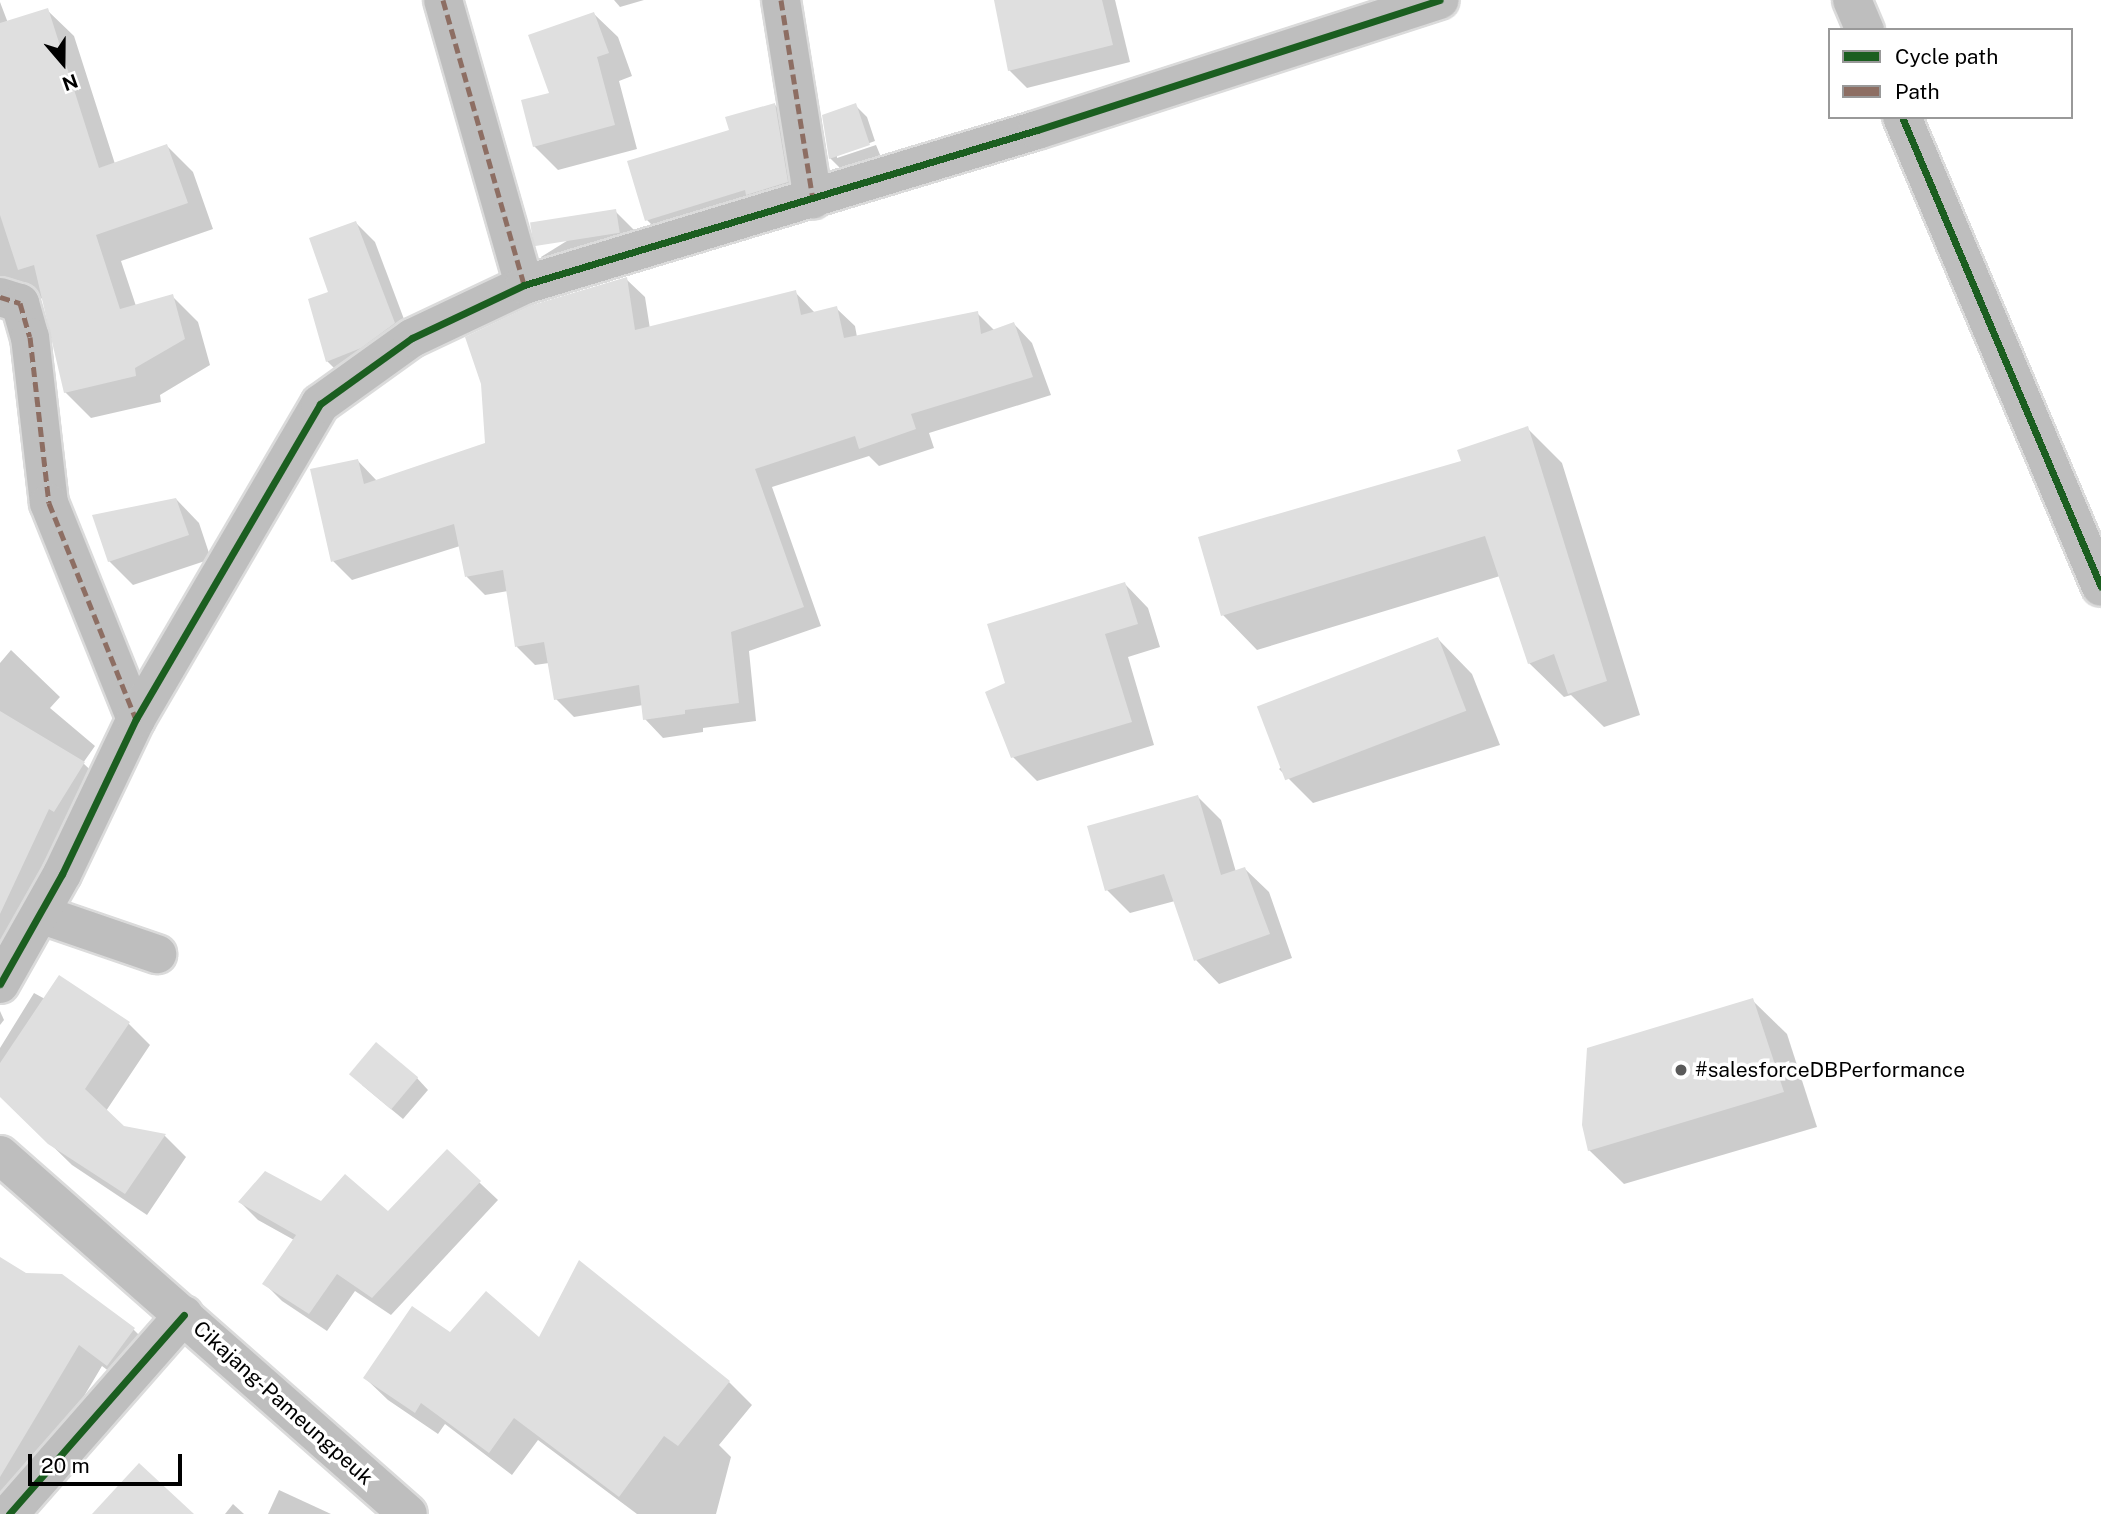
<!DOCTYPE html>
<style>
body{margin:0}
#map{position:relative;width:2101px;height:1514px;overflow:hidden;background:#fff;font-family:"Public Sans",sans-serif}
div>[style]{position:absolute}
.shadow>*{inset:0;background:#0003}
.building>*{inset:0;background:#dfdfdf;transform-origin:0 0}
.roads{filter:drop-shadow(2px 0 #dbdbdb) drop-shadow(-2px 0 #dbdbdb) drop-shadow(0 2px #dbdbdb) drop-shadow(0 -2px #dbdbdb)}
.street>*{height:38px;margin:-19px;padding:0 19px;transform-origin:19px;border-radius:19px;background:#bebebe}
.primary>*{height:38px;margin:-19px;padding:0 19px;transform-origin:19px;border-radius:19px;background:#bebebe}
.quiet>*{height:5px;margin-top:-2.5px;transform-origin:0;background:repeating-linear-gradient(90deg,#8d6e63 0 10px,transparent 0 15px)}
.cycleway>*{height:7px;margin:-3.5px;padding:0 3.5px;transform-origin:3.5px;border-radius:3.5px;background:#1b5e20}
.dots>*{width:19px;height:19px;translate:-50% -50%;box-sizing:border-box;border:4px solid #fff;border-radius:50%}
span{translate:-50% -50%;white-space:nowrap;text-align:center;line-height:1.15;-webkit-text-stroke:7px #fff;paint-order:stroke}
.poi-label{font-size:21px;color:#000}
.left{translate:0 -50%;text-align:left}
.street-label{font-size:21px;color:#000}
.legend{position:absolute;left:1828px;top:28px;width:245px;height:91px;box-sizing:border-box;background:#fff;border:2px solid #999;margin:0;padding:9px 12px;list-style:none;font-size:21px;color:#000}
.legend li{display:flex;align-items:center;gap:14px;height:35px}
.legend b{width:35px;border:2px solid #999}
.north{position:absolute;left:28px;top:28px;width:70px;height:70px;-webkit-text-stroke:5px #fff;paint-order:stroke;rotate:160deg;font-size:19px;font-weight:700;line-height:28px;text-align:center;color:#000}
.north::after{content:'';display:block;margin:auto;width:24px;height:32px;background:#000;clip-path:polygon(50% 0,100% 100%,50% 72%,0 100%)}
.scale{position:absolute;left:28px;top:1454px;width:154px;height:32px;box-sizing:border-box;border:4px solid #000;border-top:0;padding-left:9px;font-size:21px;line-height:24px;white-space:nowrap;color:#000;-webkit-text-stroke:5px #fff;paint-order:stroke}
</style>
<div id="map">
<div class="shadow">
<i style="clip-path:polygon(614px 0,644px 0,620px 7px)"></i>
<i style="clip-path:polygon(1002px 0,1115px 0,1130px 62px,1027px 88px,1009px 70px)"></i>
<i style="clip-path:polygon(0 2px,8px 23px,47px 10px,74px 36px,115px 164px,167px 146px,193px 172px,213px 229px,121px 261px,136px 306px,172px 296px,198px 322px,210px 365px,160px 395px,161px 402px,91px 418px,65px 392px,43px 298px,0 310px)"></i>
<i style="clip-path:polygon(594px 14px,618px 37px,632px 76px,619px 81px,637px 149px,558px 170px,534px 146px,552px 94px)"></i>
<i style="clip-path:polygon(775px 105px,798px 128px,811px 206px,670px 243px,647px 220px,731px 131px)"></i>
<i style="clip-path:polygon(855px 105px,867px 117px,875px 141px,837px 155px,837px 158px,876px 145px,881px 157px,842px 170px,830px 158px)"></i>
<i style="clip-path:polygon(615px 211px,639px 235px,564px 280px,541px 257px)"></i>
<i style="clip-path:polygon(356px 223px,375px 242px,413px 343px,346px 380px,327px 361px,330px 293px)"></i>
<i style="clip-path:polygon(626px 279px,645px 297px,650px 329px,795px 292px,815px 313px,836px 308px,855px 326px,857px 337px,977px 313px,995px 331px,1014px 324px,1032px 343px,1051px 395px,929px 433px,934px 448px,879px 466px,869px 456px,772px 487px,821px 626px,749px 651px,756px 721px,703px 728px,703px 732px,663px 738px,645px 719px,643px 705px,574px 717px,556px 699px,549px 663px,535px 665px,517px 647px,508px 591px,485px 595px,467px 577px,460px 546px,352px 580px,333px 561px,312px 470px,358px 461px,377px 481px,487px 445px)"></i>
<i style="clip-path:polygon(1527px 428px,1562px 463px,1640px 715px,1604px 727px,1571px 695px,1564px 697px,1529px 663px,1500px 576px,1257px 650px,1223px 615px,1463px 462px)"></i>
<i style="clip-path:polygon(176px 499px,199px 523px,211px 559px,133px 585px,109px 561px)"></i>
<i style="clip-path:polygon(1125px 584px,1148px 608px,1160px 647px,1128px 657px,1154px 745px,1037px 781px,1013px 757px,1007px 684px)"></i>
<i style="clip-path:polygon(1438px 639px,1472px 674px,1500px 745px,1313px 803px,1279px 769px)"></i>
<i style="clip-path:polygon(11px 650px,60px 697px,50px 708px,95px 746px,83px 763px,104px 783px,0 962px,0 663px)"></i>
<i style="clip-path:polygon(1198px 797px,1221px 820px,1236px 872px,1245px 869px,1269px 892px,1292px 958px,1219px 984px,1196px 960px,1175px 901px,1130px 913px,1107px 890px)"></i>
<i style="clip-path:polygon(60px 978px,129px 1024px,150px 1045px,106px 1111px,123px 1128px,165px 1136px,186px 1157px,147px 1215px,72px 1165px,0 1095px,0 1048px,34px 993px,45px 999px)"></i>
<i style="clip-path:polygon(1752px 1000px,1787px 1034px,1817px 1127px,1624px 1184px,1589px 1150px)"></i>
<i style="clip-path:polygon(0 1011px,4px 1020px,0 1025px)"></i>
<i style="clip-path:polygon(417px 1078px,428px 1090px,403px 1119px,362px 1085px)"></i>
<i style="clip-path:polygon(447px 1152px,498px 1200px,391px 1315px,355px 1291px,327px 1331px,282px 1301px,264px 1283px,294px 1240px,258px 1220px,240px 1202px,321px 1204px,388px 1213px)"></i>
<i style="clip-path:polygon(0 1260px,134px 1330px,156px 1352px,130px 1387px,102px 1366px,53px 1448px,0 1514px)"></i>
<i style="clip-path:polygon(580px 1263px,729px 1382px,752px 1405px,719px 1445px,731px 1457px,716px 1514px,637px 1514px,538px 1440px,512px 1475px,445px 1424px,438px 1434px,388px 1400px,365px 1378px,450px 1334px,539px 1340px)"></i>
<i style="clip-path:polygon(279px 1490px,331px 1514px,268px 1514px)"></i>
<i style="clip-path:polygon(233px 1504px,244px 1514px,225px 1514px)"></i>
</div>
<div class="building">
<i style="clip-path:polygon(994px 0,1102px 0,1113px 45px,1008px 71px)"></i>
<i style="clip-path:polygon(48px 8px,99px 168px,167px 144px,188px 203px,96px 235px,120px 309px,173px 294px,185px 339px,135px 368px,136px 376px,64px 393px,34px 265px,18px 270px,0 215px,0 23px)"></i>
<i style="clip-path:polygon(594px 12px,609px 53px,597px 57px,615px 125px,533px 147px,521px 100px,549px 93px,528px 35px)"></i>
<i style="clip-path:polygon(775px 103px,788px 182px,746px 195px,745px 190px,645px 221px,627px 161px,729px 130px,725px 117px)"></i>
<i style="clip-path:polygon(856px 103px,870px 145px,829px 159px,822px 115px)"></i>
<i style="left:616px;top:209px;width:24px;height:87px;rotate:81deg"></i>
<i style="clip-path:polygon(356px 221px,395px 323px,361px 348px,326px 362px,308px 299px,328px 292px,309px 238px)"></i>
<i style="clip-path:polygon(627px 277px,635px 330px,796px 290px,801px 315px,837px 306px,844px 338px,978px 311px,981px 334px,1014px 322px,1033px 377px,911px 414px,916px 429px,859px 449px,855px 436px,755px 469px,804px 607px,731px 632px,739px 703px,685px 710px,685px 714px,643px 720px,639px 685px,554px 700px,544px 642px,515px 647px,503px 570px,465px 577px,454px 524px,331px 562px,310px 469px,358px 459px,364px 484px,485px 443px,481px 384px,465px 337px,532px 305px)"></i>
<i style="clip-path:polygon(1528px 426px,1607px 681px,1568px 694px,1554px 654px,1528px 664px,1485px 536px,1221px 616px,1198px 537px,1461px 461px,1457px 450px)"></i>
<i style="clip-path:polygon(176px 498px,189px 535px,108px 562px,92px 515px)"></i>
<i style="clip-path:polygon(1125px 582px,1138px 624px,1105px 634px,1132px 722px,1011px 758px,985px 692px,1005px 683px,987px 624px)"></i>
<i style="left:1438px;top:637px;width:79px;height:194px;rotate:69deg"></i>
<i style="clip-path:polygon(0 711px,85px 762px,54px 812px,49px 809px,0 914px)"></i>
<i style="clip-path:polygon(1198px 795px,1221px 875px,1245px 867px,1270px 934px,1194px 961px,1164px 874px,1105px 891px,1087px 826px)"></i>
<i style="clip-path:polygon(59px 975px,130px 1022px,85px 1089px,124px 1126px,166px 1134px,125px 1194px,48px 1144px,0 1097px,0 1063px)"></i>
<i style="clip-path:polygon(1753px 998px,1784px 1092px,1588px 1151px,1582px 1125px,1587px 1048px)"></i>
<i style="left:376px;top:1042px;width:55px;height:42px;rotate:40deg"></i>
<i style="clip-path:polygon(447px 1149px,481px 1181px,372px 1298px,337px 1274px,309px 1314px,262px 1284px,296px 1235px,238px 1202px,265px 1171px,321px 1201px,345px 1174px,388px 1211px)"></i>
<i style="clip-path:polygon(0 1257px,26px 1273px,62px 1274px,135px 1328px,107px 1366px,79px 1345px,0 1477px)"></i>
<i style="clip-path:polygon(579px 1260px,730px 1381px,678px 1446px,664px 1436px,619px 1497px,514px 1418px,489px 1453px,421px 1403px,415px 1413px,363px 1378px,412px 1306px,450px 1332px,486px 1291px,539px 1337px)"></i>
<i style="clip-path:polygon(139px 1463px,194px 1514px,92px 1514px)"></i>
</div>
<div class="roads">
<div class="street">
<i style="left:443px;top:0;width:296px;rotate:74.1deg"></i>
<i style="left:781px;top:0;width:202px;rotate:80.9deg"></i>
<i style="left:1852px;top:0;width:33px;rotate:67deg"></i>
<i style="left:1902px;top:117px;width:510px;rotate:67.05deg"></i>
<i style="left:0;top:297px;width:21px;rotate:17deg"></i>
<i style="left:20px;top:303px;width:35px;rotate:74deg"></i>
<i style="left:30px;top:337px;width:167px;rotate:83.5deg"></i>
<i style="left:49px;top:503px;width:233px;rotate:68.1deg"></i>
<i style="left:40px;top:914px;width:124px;rotate:18.9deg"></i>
<i style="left:0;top:984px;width:126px;rotate:-60.6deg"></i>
<i style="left:62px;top:874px;width:172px;rotate:-64.5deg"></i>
<i style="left:136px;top:719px;width:365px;rotate:-59.7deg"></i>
<i style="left:320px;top:404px;width:113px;rotate:-35.7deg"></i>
<i style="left:412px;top:338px;width:124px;rotate:-25.3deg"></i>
<i style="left:524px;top:285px;width:536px;rotate:-16.81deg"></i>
<i style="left:1037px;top:130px;width:423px;rotate:-17.9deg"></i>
<i style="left:9px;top:1514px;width:265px;rotate:-48.7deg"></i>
</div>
<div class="primary">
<i style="left:0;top:1155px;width:543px;rotate:41.34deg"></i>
</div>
</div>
<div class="quiet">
<i style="left:443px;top:0;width:296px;rotate:74.1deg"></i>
<i style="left:781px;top:0;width:202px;rotate:80.9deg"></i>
<i style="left:0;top:297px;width:21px;rotate:17deg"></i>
<i style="left:20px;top:303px;width:35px;rotate:74deg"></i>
<i style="left:30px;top:337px;width:167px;rotate:83.5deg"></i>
<i style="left:49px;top:503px;width:233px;rotate:68.1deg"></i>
</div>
<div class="cycleway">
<i style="left:1902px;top:117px;width:510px;rotate:67.05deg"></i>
<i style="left:0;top:984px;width:126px;rotate:-60.6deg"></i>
<i style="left:62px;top:874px;width:172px;rotate:-64.5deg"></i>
<i style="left:136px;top:719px;width:365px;rotate:-59.7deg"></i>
<i style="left:320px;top:404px;width:113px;rotate:-35.7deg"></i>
<i style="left:412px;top:338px;width:124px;rotate:-25.3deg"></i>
<i style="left:524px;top:285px;width:536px;rotate:-16.81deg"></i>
<i style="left:1037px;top:130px;width:423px;rotate:-17.9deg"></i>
<i style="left:9px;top:1514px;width:265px;rotate:-48.7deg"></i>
</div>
<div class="dots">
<i style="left:1681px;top:1070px;background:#595959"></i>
</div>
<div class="poi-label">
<span class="left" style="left:1695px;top:1070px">#salesforceDBPerformance</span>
</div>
<div class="street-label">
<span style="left:283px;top:1403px;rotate:42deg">Cikajang-Pameungpeuk</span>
</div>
<ul class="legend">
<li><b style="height:9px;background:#1b5e20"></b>Cycle path</li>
<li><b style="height:9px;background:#8d6e63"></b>Path</li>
</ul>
<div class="north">N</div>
<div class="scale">20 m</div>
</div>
